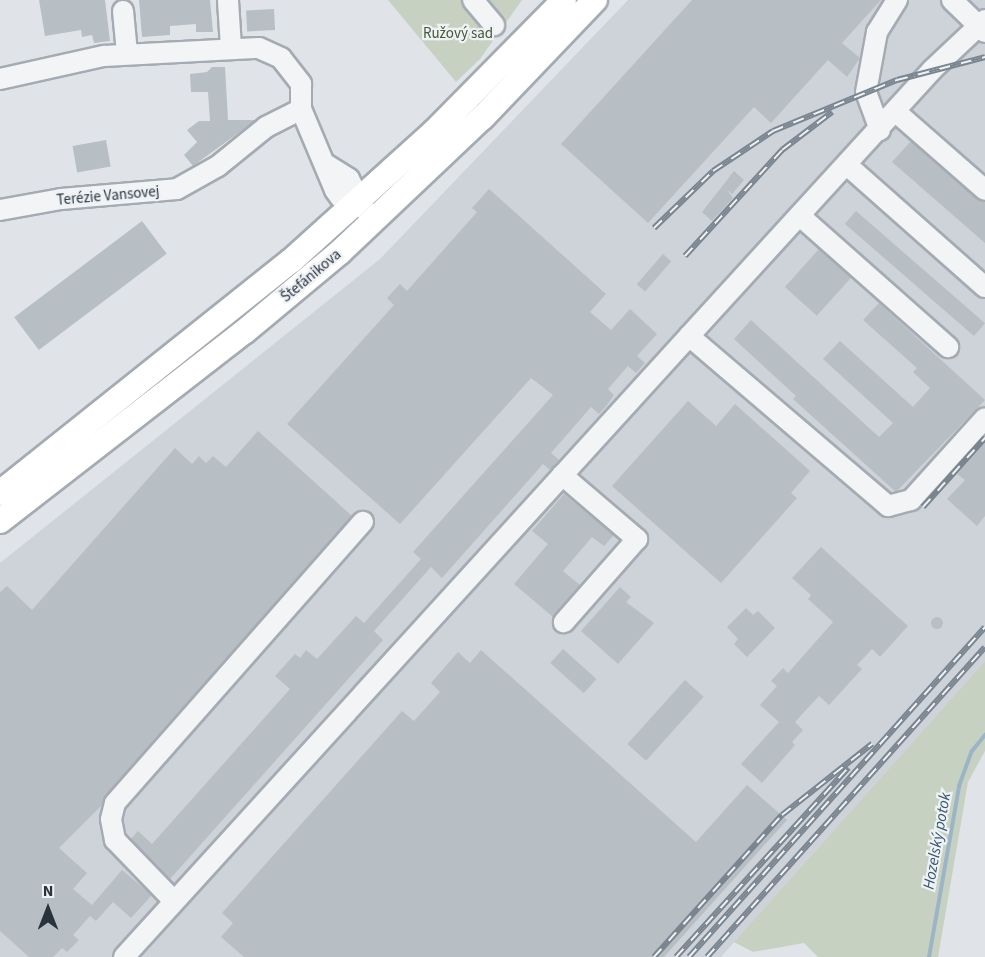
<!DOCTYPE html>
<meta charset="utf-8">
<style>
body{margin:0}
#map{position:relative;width:985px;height:957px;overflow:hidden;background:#e0e4e8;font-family:"Source Sans 3",sans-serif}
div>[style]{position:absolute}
.built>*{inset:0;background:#ced3da}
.green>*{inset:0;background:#c7d1c1}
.stream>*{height:4px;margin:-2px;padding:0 2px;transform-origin:2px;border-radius:2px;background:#9cb5c6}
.building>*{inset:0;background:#b7bec4;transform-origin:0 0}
.round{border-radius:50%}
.roads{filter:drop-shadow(2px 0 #a5abb2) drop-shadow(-2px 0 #a5abb2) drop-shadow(0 2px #a5abb2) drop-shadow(0 -2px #a5abb2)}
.minor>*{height:20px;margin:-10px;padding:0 10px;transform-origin:10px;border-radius:10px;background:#f2f4f6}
.major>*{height:24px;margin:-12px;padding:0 12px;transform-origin:12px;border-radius:12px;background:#fff}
.rail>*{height:6px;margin-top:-3px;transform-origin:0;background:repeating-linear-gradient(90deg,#eff2f5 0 11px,#7a8590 0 22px);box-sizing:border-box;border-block:2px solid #7a8590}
span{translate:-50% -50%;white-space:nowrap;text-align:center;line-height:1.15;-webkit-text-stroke:4.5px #eff2f5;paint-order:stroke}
.park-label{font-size:15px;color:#425937}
.street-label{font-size:15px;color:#29333e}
.water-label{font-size:16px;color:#365670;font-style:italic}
.north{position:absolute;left:18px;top:879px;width:60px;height:60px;-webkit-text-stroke:4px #eff2f5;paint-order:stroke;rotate:0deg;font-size:16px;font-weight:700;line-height:24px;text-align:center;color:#29333e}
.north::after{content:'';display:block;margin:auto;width:21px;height:27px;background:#29333e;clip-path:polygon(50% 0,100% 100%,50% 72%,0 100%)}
</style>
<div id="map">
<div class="built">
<i style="clip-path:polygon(628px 0,985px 0,985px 661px,721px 957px,0 957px,0 563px,380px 259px)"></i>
</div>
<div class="green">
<i style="clip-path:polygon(388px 0,522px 0,480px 59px,456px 82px)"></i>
<i style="clip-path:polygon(985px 661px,985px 751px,968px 782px,938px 957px,818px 957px,804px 943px,753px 952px,734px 942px)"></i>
</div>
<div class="stream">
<i style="left:929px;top:957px;width:174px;rotate:-80deg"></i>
<i style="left:959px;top:786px;width:37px;rotate:-70deg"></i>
<i style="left:972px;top:751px;width:21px;rotate:-51deg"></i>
</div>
<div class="building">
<i style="clip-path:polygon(39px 0,105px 0,110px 41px,94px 43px,92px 35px,82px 37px,81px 30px,45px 36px)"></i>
<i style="clip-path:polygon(139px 0,210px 0,213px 32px,196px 32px,196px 24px,170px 26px,170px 35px,142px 37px)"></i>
<i style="clip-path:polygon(692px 0,881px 0,842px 43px,860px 58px,847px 77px,828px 60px,771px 123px,754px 107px,648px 223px,561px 144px)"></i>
<i style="left:274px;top:9px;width:21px;height:28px;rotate:87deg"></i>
<i style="clip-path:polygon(212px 67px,225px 67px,228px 120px,256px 120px,193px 166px,184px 155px,197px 142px,187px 130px,199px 121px,210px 121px,208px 92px,191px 92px,190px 74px,207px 72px)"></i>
<i style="left:106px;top:140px;width:27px;height:34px;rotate:80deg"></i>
<i style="clip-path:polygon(911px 141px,985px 202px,985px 243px,892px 162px)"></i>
<i style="clip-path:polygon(734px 171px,744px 180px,732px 194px,727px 190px,733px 198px,712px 221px,702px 212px)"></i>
<i style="clip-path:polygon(489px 189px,606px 294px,590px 312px,611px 330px,630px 309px,657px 334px,637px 356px,645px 363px,636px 373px,628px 366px,608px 389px,614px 395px,607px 405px,599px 414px,591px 407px,551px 453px,559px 460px,550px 470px,543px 464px,442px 578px,431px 567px,374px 631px,383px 640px,170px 879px,131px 839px,138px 831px,152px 844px,290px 689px,275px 676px,295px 654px,300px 658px,306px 650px,317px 659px,356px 616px,364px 623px,421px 559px,413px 552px,553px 395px,531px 378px,400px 524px,287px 424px,394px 305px,387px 298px,400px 284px,407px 291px,477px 212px,472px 208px)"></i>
<i style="left:856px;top:211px;width:171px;height:17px;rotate:41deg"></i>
<i style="left:142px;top:221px;width:41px;height:160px;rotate:53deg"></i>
<i style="left:819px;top:249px;width:43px;height:51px;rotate:42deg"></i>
<i style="left:663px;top:254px;width:11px;height:40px;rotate:41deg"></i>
<i style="clip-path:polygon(879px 303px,985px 400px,896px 492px,793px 399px,796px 396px,734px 339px,751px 320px,879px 437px,893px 423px,823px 359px,840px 341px,913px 407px,930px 388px,913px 372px,917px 368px,863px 320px)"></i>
<i style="clip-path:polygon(688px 401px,716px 426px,735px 404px,810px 471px,791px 493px,797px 498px,721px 583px,612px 486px)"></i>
<i style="clip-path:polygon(258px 431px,352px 516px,106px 795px,102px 805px,59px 848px,87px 873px,73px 889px,92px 905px,122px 870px,152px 895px,131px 918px,113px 902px,96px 921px,90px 916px,73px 935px,79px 940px,67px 952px,62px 948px,53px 957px,29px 957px,0 931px,0 592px,7px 586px,32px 610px,175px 448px,192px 464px,199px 456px,206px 463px,213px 456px,226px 467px)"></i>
<i style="clip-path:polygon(985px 443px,985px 516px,977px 526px,947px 499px,965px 480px,957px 474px)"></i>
<i style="clip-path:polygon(564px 494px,614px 535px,604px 546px,592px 537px,563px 571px,580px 585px,553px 617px,514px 584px,548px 544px,532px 531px)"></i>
<i style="clip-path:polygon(821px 547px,908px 626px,880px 657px,872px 649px,857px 665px,862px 669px,829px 705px,819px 696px,795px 722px,803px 730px,792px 742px,795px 745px,762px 783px,741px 764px,779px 722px,760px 705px,777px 686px,771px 681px,783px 668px,788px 673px,833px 622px,808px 599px,811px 595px,792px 578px)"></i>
<i style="clip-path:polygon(620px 587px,631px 597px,626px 602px,654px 623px,618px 664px,581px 631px)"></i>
<i style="clip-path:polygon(746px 608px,753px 615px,758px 611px,775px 628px,747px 657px,734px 644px,738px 639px,727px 627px)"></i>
<i class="round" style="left:931px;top:617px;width:12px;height:12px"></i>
<i style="left:563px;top:649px;width:45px;height:19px;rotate:42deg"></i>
<i style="clip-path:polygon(481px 650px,696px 842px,747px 785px,787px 820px,664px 957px,244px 957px,221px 937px,233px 923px,222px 913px,402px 711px,414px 721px,440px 692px,431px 683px,458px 652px,470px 663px)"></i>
<i style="left:685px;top:680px;width:25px;height:86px;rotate:42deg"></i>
</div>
<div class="roads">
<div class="minor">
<i style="left:473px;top:0;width:33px;rotate:50deg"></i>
<i style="left:952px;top:0;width:46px;rotate:44.1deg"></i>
<i style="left:228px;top:1px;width:46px;rotate:86.3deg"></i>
<i style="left:123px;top:11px;width:42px;rotate:84.6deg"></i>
<i style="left:985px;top:20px;width:73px;rotate:136.7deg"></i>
<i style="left:932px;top:70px;width:360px;rotate:132.4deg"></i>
<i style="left:689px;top:336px;width:262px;rotate:40.5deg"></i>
<i style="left:888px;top:506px;width:24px;rotate:-15deg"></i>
<i style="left:911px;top:500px;width:110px;rotate:-47.9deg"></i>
<i style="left:0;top:79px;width:107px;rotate:-12.5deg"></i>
<i style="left:104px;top:56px;width:155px;rotate:-3deg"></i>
<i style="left:259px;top:48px;width:24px;rotate:24deg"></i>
<i style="left:281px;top:58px;width:33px;rotate:52deg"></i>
<i style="left:301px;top:84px;width:25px;rotate:90deg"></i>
<i style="left:301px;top:109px;width:88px;rotate:67.2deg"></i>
<i style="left:335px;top:190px;width:9px;rotate:54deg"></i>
<i style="left:340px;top:197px;width:19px;rotate:16deg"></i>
<i style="left:896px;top:112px;width:118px;rotate:41.2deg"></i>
<i style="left:880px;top:130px;width:40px;rotate:-110.2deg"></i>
<i style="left:866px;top:92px;width:61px;rotate:-79.6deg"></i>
<i style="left:877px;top:32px;width:38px;rotate:-58deg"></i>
<i style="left:327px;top:165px;width:26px;rotate:32deg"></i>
<i style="left:349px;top:179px;width:34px;rotate:63deg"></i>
<i style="left:847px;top:165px;width:184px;rotate:41.5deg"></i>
<i style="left:0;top:210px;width:62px;rotate:-10.2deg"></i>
<i style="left:61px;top:199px;width:116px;rotate:-4.9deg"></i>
<i style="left:177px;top:189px;width:47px;rotate:-29.3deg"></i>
<i style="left:218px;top:166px;width:62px;rotate:-39.1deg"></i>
<i style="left:266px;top:127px;width:39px;rotate:-27deg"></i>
<i style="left:800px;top:216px;width:198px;rotate:41.5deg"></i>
<i style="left:562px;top:475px;width:99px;rotate:40.5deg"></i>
<i style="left:637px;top:539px;width:111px;rotate:131.3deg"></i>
<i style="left:174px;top:901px;width:85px;rotate:-134deg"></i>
<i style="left:115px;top:840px;width:21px;rotate:-101deg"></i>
<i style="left:111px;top:819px;width:16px;rotate:-76deg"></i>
<i style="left:115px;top:803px;width:375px;rotate:-48.6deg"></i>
<i style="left:124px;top:957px;width:840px;rotate:-47.7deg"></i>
</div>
<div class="major">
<i style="left:0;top:493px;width:372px;rotate:-38.6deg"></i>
<i style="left:291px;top:261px;width:193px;rotate:-42.1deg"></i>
<i style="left:434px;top:132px;width:185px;rotate:-45.4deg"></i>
<i style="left:0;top:521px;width:309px;rotate:-37.8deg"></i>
<i style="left:244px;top:332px;width:125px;rotate:-39.8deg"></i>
<i style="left:340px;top:252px;width:197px;rotate:-43.4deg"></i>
<i style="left:483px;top:117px;width:162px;rotate:-46.3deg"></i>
</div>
</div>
<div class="rail">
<i style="left:654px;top:228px;width:82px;rotate:-44deg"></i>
<i style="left:713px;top:171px;width:72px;rotate:-33.7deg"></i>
<i style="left:773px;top:131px;width:134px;rotate:-22.4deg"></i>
<i style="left:897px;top:80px;width:91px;rotate:-14.6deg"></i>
<i style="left:685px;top:256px;width:144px;rotate:-47.5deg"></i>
<i style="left:782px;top:150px;width:63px;rotate:-37.2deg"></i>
<i style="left:923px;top:507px;width:93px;rotate:-48.1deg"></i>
<i style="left:654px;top:957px;width:191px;rotate:-48deg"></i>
<i style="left:782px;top:815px;width:115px;rotate:-38.3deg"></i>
<i style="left:676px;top:957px;width:256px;rotate:-47.7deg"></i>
<i style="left:689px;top:957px;width:443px;rotate:-48.1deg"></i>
<i style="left:707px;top:957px;width:416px;rotate:-48.1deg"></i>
</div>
<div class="park-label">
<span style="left:458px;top:34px">Ružový sad</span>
</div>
<div class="street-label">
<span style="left:108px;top:196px;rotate:-5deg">Terézie Vansovej</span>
<span style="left:311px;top:276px;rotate:-40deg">Štefánikova</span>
</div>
<div class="water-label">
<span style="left:937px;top:841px;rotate:-80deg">Hozelský potok</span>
</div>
<div class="north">N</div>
</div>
